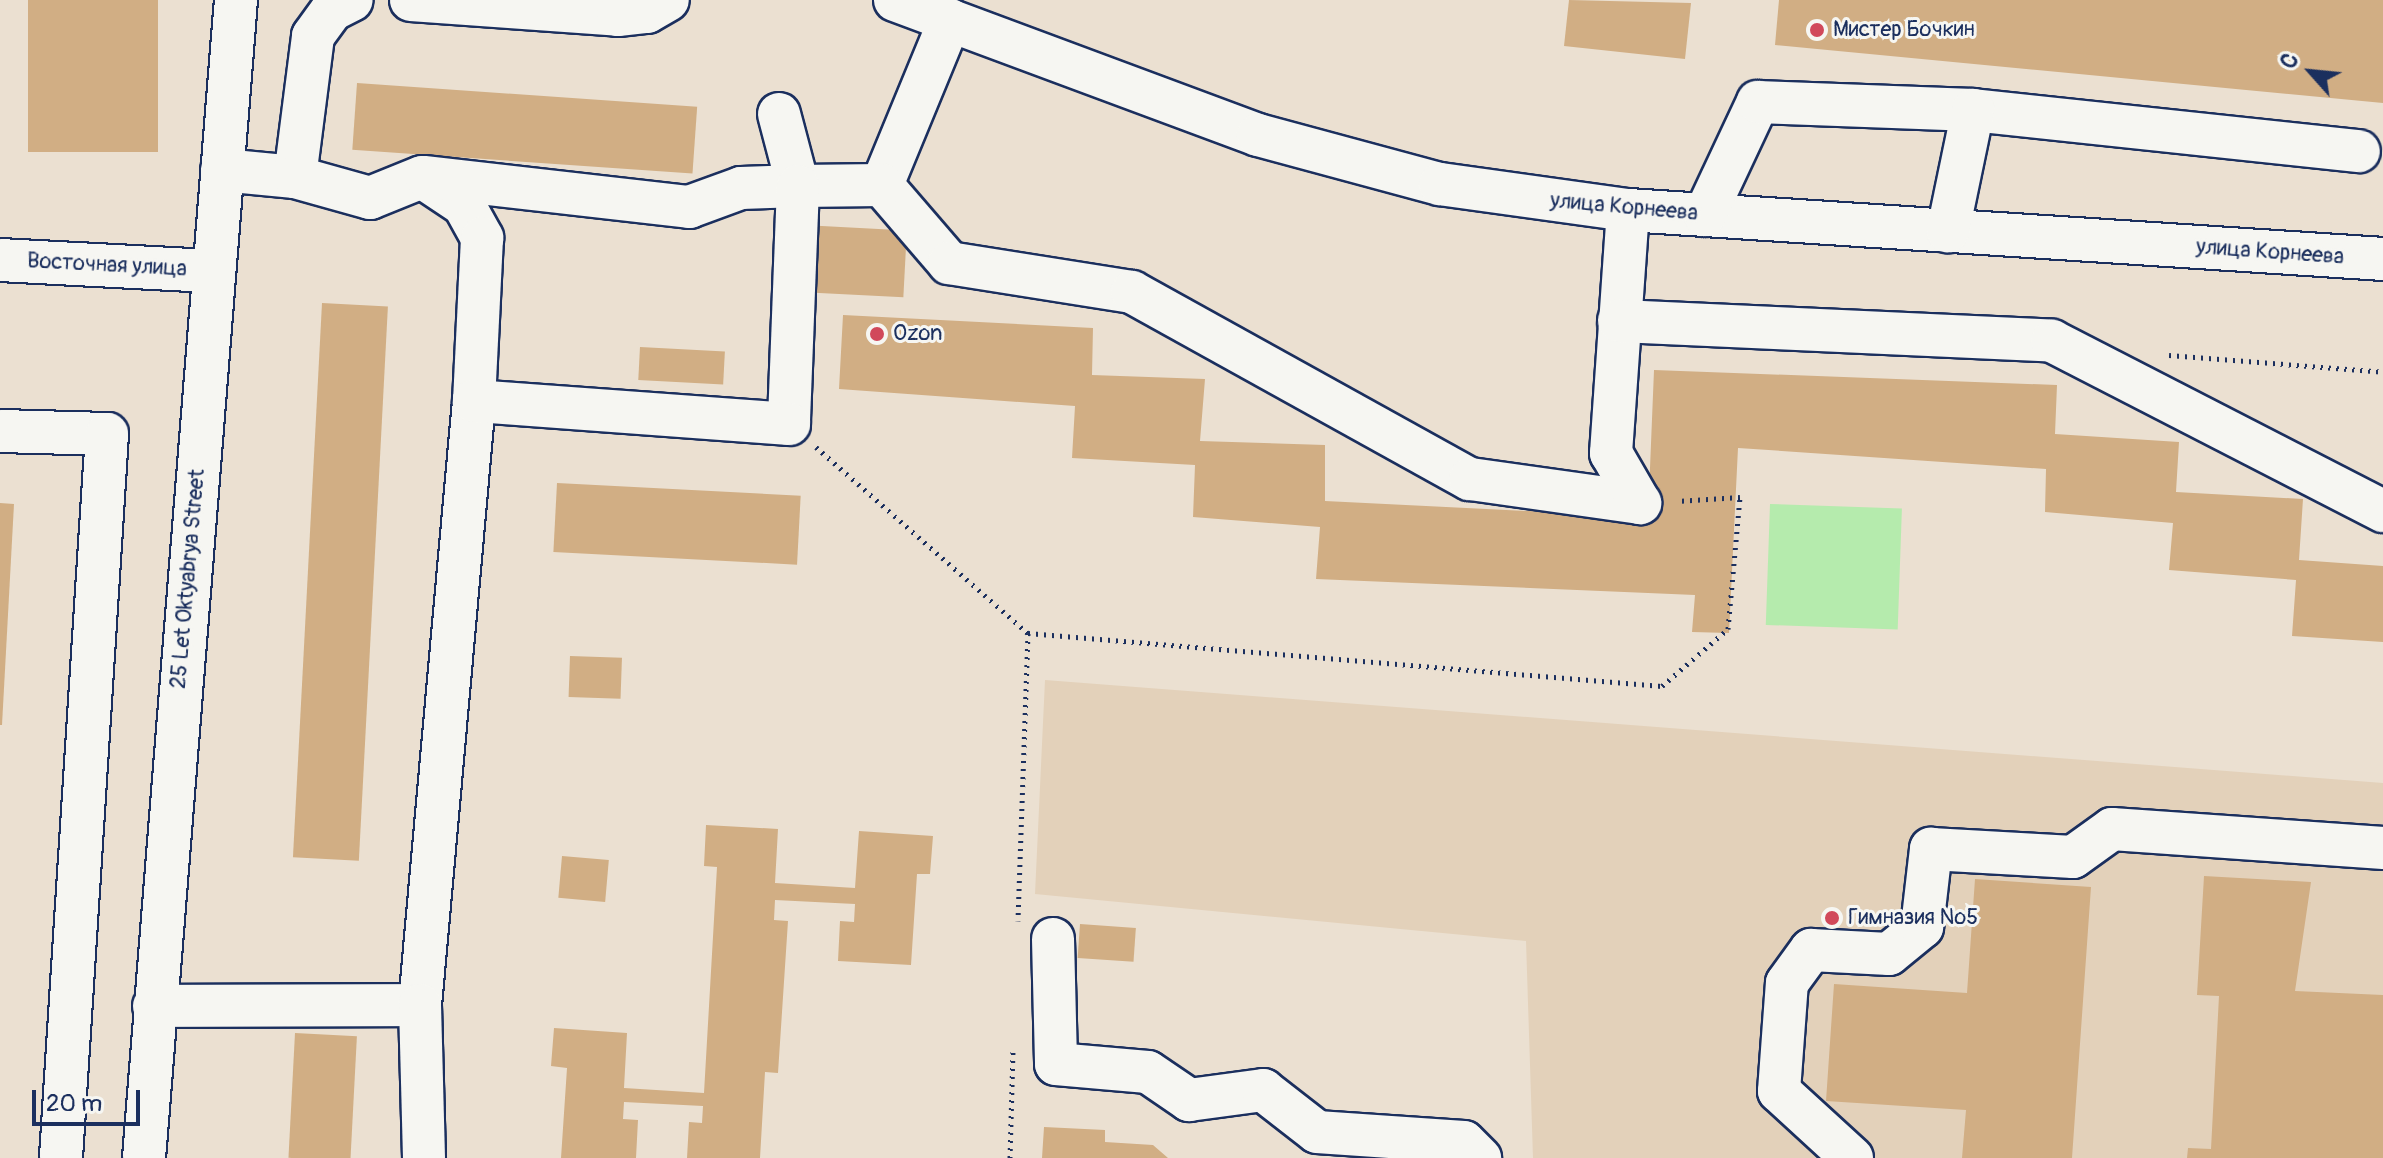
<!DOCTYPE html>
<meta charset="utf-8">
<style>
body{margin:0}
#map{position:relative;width:2383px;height:1158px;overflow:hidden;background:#ebe0d1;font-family:Pangolin,sans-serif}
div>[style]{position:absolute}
.built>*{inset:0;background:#e3d1ba}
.green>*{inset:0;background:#b5ebad;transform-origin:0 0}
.building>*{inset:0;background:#d1ae84;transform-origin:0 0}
.path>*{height:5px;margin-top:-2.5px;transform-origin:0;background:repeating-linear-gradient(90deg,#1b2f5e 0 2px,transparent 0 8px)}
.roads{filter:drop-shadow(2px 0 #1b2f5e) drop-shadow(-2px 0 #1b2f5e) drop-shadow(0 2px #1b2f5e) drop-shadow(0 -2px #1b2f5e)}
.minor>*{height:42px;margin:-21px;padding:0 21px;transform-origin:21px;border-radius:21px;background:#f6f6f2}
.dots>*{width:22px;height:22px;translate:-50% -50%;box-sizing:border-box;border:4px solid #f6f6f2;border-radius:50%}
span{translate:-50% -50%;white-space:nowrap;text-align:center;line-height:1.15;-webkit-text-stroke:6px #f6f6f2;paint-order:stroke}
.poi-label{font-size:22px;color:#1b2f5e}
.left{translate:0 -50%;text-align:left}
.street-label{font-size:22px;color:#1b2f5e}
.north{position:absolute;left:2271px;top:32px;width:80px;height:80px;-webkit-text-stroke:6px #f6f6f2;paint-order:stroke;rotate:297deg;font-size:22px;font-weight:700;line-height:32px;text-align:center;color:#1b2f5e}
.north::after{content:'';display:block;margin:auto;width:28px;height:36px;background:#1b2f5e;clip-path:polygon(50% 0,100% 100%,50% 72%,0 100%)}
.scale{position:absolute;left:32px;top:1090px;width:108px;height:36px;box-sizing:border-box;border:4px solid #1b2f5e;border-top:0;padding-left:10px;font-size:24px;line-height:28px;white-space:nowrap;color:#1b2f5e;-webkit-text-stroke:6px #f6f6f2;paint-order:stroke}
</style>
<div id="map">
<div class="built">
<i style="clip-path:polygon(1045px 680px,2383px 783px,2383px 1158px,1533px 1158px,1526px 941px,1035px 894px)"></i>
</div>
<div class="green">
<i style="left:1770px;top:504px;width:132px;height:121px;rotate:2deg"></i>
</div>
<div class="building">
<i style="left:28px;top:0;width:130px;height:152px"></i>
<i style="clip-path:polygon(1569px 0,1691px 3px,1685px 59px,1564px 46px)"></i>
<i style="clip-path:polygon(1779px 0,2383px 0,2383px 103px,1775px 45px)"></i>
<i style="left:357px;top:83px;width:341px;height:67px;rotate:4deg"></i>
<i style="left:803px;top:225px;width:104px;height:67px;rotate:3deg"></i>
<i style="left:322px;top:303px;width:66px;height:555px;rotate:3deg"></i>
<i style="clip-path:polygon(843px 315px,1093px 328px,1092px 375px,1205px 379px,1200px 441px,1325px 445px,1325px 501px,1648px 517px,1654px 370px,2057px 385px,2055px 434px,2179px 442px,2176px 492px,2303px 499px,2299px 560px,2383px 566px,2383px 642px,2292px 636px,2296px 580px,2169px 570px,2173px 523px,2045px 512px,2046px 469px,1738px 448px,1729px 633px,1692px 632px,1695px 595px,1316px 579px,1320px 527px,1193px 517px,1195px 465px,1072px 458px,1075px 406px,839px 389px)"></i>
<i style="left:640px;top:347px;width:85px;height:33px;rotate:3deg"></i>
<i style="left:557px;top:483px;width:244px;height:69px;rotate:3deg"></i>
<i style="clip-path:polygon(0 503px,14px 504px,2px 725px,0 725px)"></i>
<i style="left:570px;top:656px;width:52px;height:41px;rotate:2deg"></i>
<i style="clip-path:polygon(706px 825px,778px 829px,775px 883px,855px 888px,859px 831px,933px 836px,930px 874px,917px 874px,911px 965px,838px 961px,840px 921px,854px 922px,855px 904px,775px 900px,774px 920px,788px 921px,778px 1073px,765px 1072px,760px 1158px,687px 1158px,689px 1122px,702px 1123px,703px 1106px,624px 1102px,623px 1119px,638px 1120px,636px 1158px,561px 1158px,567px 1068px,551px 1066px,554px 1028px,627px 1033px,624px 1088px,704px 1093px,717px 867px,704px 866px)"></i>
<i style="left:562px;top:856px;width:47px;height:42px;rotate:5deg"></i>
<i style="clip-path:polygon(2204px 876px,2311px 882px,2295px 991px,2383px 995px,2383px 1158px,2187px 1158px,2188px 1148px,2211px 1149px,2219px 996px,2197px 995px)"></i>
<i style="clip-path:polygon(1975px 879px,2091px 887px,2072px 1158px,1962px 1158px,1966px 1110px,1826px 1101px,1834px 984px,1967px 993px)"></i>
<i style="left:1080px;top:924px;width:56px;height:34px;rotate:4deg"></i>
<i style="left:295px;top:1033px;width:62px;height:125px;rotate:3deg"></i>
<i style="clip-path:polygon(1044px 1127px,1105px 1130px,1105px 1142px,1153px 1145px,1168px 1158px,1042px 1158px)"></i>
</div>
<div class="path">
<i style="left:2169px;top:355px;width:215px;rotate:4.5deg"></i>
<i style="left:816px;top:447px;width:282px;rotate:41.3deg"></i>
<i style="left:1028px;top:633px;width:288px;rotate:92deg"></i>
<i style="left:1028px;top:633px;width:636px;rotate:4.78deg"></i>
<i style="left:1662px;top:686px;width:87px;rotate:-40.8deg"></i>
<i style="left:1728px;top:629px;width:133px;rotate:-84.8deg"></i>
<i style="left:1740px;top:497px;width:63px;rotate:176.4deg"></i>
<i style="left:1010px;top:1158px;width:107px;rotate:-88.4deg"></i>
</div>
<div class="roads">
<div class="minor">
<i style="left:411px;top:0;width:208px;rotate:4.1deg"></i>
<i style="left:618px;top:15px;width:29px;rotate:-6deg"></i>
<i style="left:647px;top:12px;width:24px;rotate:-30deg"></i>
<i style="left:895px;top:0;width:387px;rotate:20.4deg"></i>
<i style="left:1258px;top:135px;width:188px;rotate:15.1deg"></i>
<i style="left:1440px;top:184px;width:190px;rotate:7.9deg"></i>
<i style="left:1628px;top:210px;width:757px;rotate:3.71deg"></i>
<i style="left:950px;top:20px;width:178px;rotate:112.4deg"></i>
<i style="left:882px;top:185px;width:103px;rotate:49.3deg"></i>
<i style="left:949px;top:263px;width:185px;rotate:9deg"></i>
<i style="left:1132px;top:292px;width:386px;rotate:29deg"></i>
<i style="left:1470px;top:479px;width:172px;rotate:8deg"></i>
<i style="left:1973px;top:110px;width:388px;rotate:6.1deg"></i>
<i style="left:779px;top:114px;width:74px;rotate:75.2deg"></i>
<i style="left:798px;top:186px;width:84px;rotate:-0.7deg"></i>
<i style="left:222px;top:170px;width:73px;rotate:5.5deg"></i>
<i style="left:295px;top:177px;width:142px;rotate:-82.7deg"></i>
<i style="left:313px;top:36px;width:32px;rotate:-54deg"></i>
<i style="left:332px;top:10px;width:22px;rotate:-27deg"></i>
<i style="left:295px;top:177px;width:78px;rotate:15.6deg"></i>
<i style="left:370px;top:198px;width:56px;rotate:-22deg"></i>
<i style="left:422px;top:177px;width:50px;rotate:33.7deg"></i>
<i style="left:464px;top:205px;width:38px;rotate:61deg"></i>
<i style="left:482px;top:238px;width:163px;rotate:92.8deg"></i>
<i style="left:474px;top:401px;width:606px;rotate:95.11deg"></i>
<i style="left:426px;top:177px;width:265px;rotate:6.5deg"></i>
<i style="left:689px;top:207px;width:55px;rotate:-20.1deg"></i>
<i style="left:741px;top:188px;width:57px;rotate:-2deg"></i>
<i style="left:798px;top:186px;width:238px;rotate:92.2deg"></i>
<i style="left:789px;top:424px;width:316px;rotate:-175.8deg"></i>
<i style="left:1628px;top:210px;width:244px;rotate:94deg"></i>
<i style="left:1611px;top:453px;width:58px;rotate:59.9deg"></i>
<i style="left:1705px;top:215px;width:125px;rotate:-64.9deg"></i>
<i style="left:1758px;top:102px;width:215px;rotate:2.1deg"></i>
<i style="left:1973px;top:110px;width:124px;rotate:101.7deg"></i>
<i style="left:0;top:260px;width:213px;rotate:3deg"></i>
<i style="left:1619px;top:321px;width:433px;rotate:2.6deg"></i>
<i style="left:2052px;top:341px;width:372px;rotate:27.2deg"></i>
<i style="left:0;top:431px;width:107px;rotate:1.6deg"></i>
<i style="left:107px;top:434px;width:725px;rotate:93.64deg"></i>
<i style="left:1053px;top:939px;width:125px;rotate:88.6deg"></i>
<i style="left:1056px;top:1064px;width:92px;rotate:5deg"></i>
<i style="left:1148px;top:1072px;width:50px;rotate:34.3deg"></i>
<i style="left:1189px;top:1100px;width:75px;rotate:-7.7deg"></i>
<i style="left:1263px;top:1090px;width:68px;rotate:37.9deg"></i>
<i style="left:1317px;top:1132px;width:147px;rotate:3.9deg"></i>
<i style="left:1464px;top:1142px;width:23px;rotate:45deg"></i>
<i style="left:154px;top:1006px;width:266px;rotate:-0.2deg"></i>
<i style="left:420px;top:1005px;width:153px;rotate:88.5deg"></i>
<i style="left:144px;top:1158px;width:1162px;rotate:-85.46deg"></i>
<i style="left:1852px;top:1158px;width:99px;rotate:-137.5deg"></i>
<i style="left:1779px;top:1091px;width:108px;rotate:-85.8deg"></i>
<i style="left:1787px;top:983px;width:41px;rotate:-54deg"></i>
<i style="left:1811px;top:950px;width:78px;rotate:2.9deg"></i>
<i style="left:1889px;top:954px;width:43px;rotate:-39.3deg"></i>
<i style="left:1922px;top:927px;width:79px;rotate:-83.4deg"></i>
<i style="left:1931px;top:849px;width:142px;rotate:3.2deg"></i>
<i style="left:2073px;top:857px;width:48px;rotate:-35.7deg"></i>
<i style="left:2112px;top:829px;width:272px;rotate:4deg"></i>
</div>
</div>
<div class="dots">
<i style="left:1817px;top:30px;background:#d1495b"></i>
<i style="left:877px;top:334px;background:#d1495b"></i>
<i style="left:1832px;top:918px;background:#d1495b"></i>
</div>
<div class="poi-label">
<span class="left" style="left:1833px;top:30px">Мистер Бочкин</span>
<span class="left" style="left:893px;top:334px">Ozon</span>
<span class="left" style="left:1848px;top:918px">Гимназия №5</span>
</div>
<div class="street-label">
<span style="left:1624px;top:207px;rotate:5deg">улица Корнеева</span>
<span style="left:2270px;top:252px;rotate:4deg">улица Корнеева</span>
<span style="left:107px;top:265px;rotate:3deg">Восточная улица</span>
<span style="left:188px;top:579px;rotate:-85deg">25 Let Oktyabrya Street</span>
</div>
<div class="north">С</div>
<div class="scale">20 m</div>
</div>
